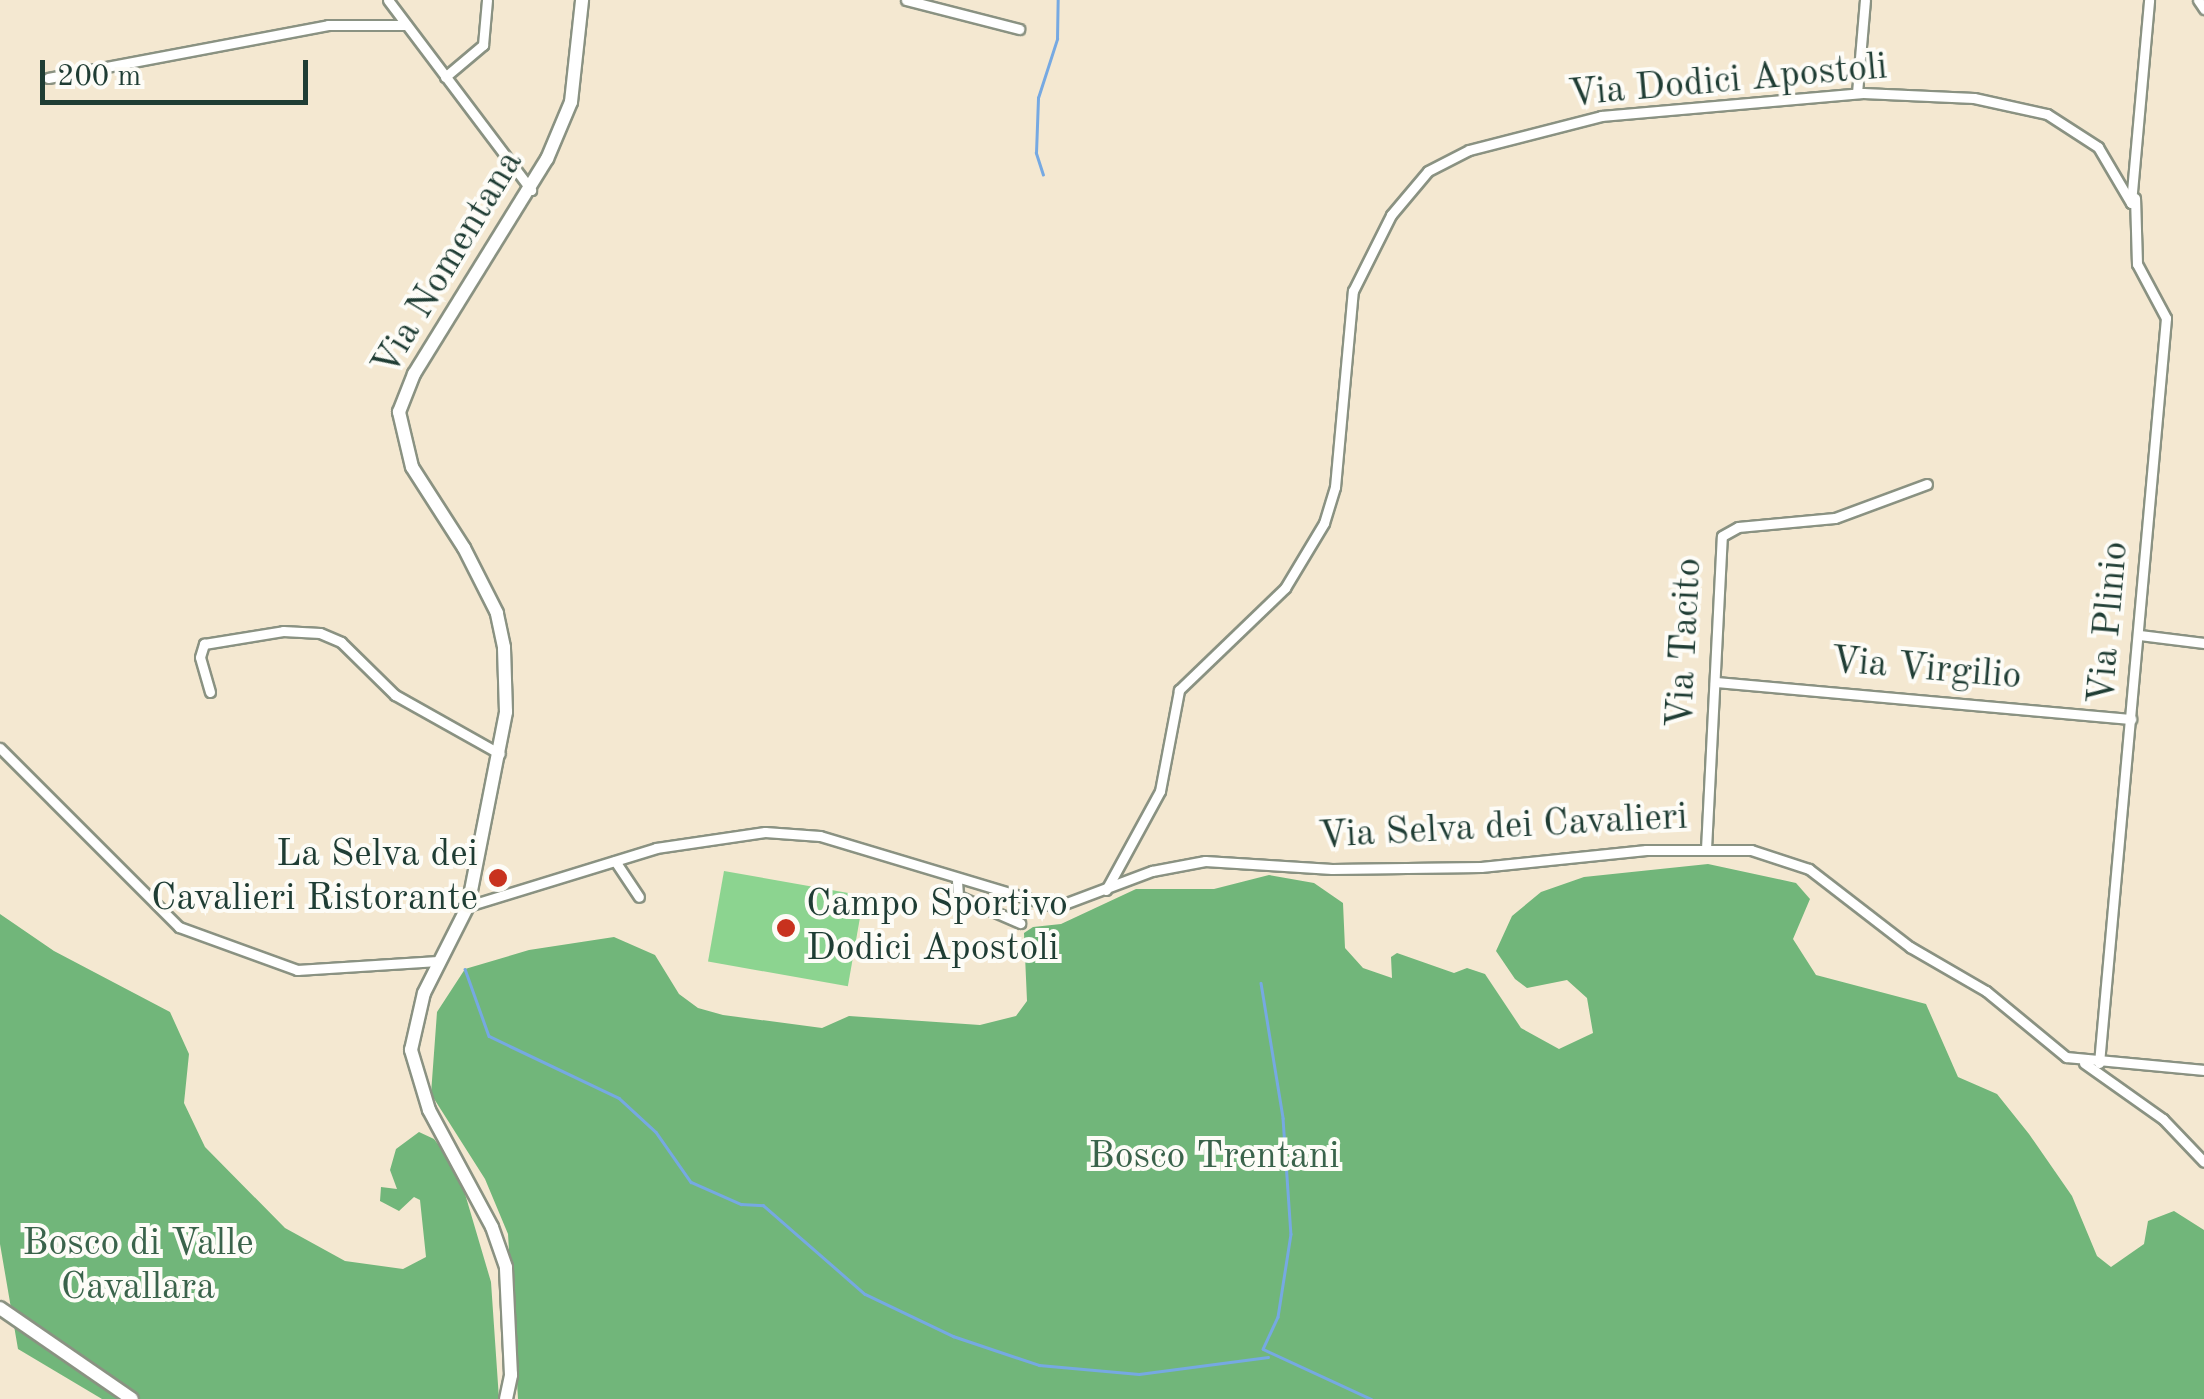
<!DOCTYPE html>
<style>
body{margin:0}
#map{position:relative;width:2204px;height:1399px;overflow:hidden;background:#f4e8d1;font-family:"Old Standard TT",serif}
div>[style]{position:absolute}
.green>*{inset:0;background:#8cd490;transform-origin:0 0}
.forest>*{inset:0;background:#71b67a}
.stream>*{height:2.5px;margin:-1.25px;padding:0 1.25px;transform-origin:1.25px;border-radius:1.25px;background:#76a9e2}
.roads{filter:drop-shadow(2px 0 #8a9282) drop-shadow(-2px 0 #8a9282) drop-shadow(0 2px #8a9282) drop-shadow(0 -2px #8a9282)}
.minor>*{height:9px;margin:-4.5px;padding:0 4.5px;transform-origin:4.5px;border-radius:4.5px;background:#fff}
.secondary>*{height:12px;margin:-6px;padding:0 6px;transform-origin:6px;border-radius:6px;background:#fff}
.dots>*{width:28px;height:28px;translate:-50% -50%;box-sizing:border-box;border:5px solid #fdfcf7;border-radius:50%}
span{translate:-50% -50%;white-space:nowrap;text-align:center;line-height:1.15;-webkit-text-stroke:8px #fdfcf7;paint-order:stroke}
.street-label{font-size:38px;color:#1f3d34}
.poi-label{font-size:38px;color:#1f3d34}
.right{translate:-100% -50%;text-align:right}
.left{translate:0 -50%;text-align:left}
.park-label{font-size:38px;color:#3a634b}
.scale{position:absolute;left:40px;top:60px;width:268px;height:45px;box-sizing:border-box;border:5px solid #1f3d34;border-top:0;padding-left:12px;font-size:30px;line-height:35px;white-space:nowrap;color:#1f3d34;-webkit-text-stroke:8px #fdfcf7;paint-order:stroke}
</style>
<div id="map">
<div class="green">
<i style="left:724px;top:871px;width:142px;height:92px;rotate:10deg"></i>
</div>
<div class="forest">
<i style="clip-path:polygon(1708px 864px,1796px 883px,1810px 899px,1793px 939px,1816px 975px,1926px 1004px,1958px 1077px,1997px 1094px,2029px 1134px,2072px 1196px,2097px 1256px,2111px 1267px,2144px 1244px,2148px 1221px,2174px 1211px,2204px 1230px,2204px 1399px,518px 1399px,508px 1234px,485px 1179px,431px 1094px,437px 1012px,465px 969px,529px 950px,614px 937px,655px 955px,679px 994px,698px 1008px,723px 1015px,822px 1028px,849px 1016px,980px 1025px,1016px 1016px,1027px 1001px,1024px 933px,1033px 927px,1061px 924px,1136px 889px,1214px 889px,1269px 875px,1314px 883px,1343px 903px,1345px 948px,1363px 968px,1392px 978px,1391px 957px,1397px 953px,1454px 973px,1467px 968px,1485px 974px,1521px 1028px,1559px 1049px,1593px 1033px,1587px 998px,1567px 980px,1527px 988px,1515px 979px,1496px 951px,1512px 916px,1541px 892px,1584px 877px)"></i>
<i style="clip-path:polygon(0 914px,54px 951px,170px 1012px,189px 1054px,184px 1103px,205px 1147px,285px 1228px,345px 1261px,403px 1269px,426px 1257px,420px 1200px,414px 1197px,399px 1211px,380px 1201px,381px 1187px,397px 1189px,390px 1170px,396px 1149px,419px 1132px,434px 1139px,458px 1170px,491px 1282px,499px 1399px,102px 1399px,18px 1349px,0 1244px)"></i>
</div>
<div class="stream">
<i style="left:1043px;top:175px;width:23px;rotate:-108deg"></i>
<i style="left:1036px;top:153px;width:55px;rotate:-87.9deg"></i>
<i style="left:1038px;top:98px;width:62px;rotate:-72.1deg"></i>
<i style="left:1057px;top:39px;width:39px;rotate:-89deg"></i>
<i style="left:465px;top:969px;width:71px;rotate:70.3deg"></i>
<i style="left:489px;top:1036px;width:144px;rotate:25.5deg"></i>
<i style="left:619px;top:1098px;width:50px;rotate:42.6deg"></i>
<i style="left:656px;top:1132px;width:61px;rotate:55deg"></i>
<i style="left:691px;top:1182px;width:55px;rotate:23.7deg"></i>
<i style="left:741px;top:1204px;width:22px;rotate:3deg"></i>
<i style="left:763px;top:1205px;width:135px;rotate:41.1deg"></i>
<i style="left:865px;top:1294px;width:98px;rotate:25.5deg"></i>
<i style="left:953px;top:1336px;width:91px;rotate:18.6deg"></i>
<i style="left:1039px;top:1365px;width:100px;rotate:5.1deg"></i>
<i style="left:1139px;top:1374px;width:130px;rotate:-7.5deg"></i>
<i style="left:1261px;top:983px;width:137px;rotate:80.7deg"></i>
<i style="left:1283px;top:1118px;width:116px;rotate:86.1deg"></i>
<i style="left:1291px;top:1234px;width:84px;rotate:98.9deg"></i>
<i style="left:1278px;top:1317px;width:35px;rotate:115deg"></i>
<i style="left:1263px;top:1349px;width:119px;rotate:24.8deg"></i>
</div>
<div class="roads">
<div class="minor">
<i style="left:388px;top:0;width:238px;rotate:53deg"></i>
<i style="left:906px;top:0;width:117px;rotate:14.4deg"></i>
<i style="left:2198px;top:0;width:11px;rotate:56deg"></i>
<i style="left:445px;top:77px;width:50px;rotate:-40.1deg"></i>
<i style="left:483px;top:45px;width:45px;rotate:-84.9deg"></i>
<i style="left:48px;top:78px;width:285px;rotate:-10.7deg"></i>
<i style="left:328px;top:25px;width:78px"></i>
<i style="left:1857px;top:93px;width:93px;rotate:-85.1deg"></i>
<i style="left:2140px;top:635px;width:64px;rotate:7.1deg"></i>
<i style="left:1715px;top:682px;width:418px;rotate:5.1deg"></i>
<i style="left:210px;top:692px;width:36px;rotate:-106deg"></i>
<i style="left:200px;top:657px;width:14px;rotate:-73deg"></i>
<i style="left:204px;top:644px;width:80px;rotate:-9.3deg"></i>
<i style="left:283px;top:631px;width:37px;rotate:3deg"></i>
<i style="left:320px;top:633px;width:23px;rotate:23deg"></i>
<i style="left:341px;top:642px;width:76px;rotate:44.5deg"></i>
<i style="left:395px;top:695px;width:120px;rotate:29.3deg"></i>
<i style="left:0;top:748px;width:253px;rotate:45deg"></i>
<i style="left:179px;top:927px;width:126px;rotate:20deg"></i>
<i style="left:297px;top:970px;width:141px;rotate:-3.7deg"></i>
<i style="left:1706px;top:849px;width:313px;rotate:-87.1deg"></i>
<i style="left:1722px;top:536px;width:18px;rotate:-29deg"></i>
<i style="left:1738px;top:527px;width:97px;rotate:-5.3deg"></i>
<i style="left:1835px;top:518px;width:98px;rotate:-20.3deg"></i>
<i style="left:615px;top:861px;width:43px;rotate:56.3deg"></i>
<i style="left:957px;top:881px;width:15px;rotate:86deg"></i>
<i style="left:958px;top:896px;width:68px;rotate:23.5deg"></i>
<i style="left:1106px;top:890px;width:113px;rotate:-61.4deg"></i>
<i style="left:1160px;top:791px;width:103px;rotate:-79.3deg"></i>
<i style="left:1179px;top:690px;width:147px;rotate:-43.9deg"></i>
<i style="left:1285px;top:588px;width:76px;rotate:-59deg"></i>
<i style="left:1324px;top:523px;width:38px;rotate:-73deg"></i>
<i style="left:1335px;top:487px;width:197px;rotate:-84.8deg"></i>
<i style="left:1353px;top:291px;width:85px;rotate:-63.4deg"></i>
<i style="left:1391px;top:215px;width:57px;rotate:-49.9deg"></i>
<i style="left:1428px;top:171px;width:46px;rotate:-27.1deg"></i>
<i style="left:1469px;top:150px;width:136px;rotate:-14.4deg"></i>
<i style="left:1601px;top:116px;width:263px;rotate:-5deg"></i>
<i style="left:1863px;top:93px;width:111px;rotate:2.6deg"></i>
<i style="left:1974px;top:98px;width:75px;rotate:12.4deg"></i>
<i style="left:2047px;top:114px;width:61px;rotate:32.9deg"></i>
<i style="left:2098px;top:147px;width:65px;rotate:59.5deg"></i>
<i style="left:2131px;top:203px;width:204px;rotate:-84.9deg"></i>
<i style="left:468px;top:906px;width:197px;rotate:-17.1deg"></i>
<i style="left:656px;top:848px;width:110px;rotate:-8.4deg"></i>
<i style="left:765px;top:832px;width:55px;rotate:4.2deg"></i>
<i style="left:820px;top:836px;width:246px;rotate:16.7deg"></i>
<i style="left:1056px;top:907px;width:103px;rotate:-20.6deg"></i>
<i style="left:1152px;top:871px;width:54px;rotate:-10.7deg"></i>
<i style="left:1205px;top:861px;width:127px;rotate:3.6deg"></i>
<i style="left:1332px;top:869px;width:149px;rotate:-0.8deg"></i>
<i style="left:1481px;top:867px;width:166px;rotate:-5.9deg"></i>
<i style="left:1646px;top:850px;width:105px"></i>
<i style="left:1751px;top:850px;width:61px;rotate:18.1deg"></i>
<i style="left:1809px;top:869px;width:128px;rotate:37.7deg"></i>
<i style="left:1910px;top:947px;width:88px;rotate:30.1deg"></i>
<i style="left:1986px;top:991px;width:104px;rotate:39.5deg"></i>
<i style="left:2066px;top:1057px;width:139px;rotate:5.4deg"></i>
<i style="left:2084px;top:1063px;width:97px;rotate:35.3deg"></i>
<i style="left:2163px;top:1119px;width:59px;rotate:46.4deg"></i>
<i style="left:2099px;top:1063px;width:748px;rotate:-84.86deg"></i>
<i style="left:2166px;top:318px;width:61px;rotate:-118.2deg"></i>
<i style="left:2137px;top:264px;width:66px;rotate:-91.7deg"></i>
</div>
<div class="secondary">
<i style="left:0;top:1308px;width:160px;rotate:34.6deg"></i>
<i style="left:506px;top:1399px;width:25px;rotate:-78deg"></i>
<i style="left:511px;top:1375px;width:108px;rotate:-92.7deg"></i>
<i style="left:506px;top:1267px;width:42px;rotate:-109.3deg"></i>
<i style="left:492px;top:1227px;width:133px;rotate:-118.3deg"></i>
<i style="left:429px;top:1110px;width:63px;rotate:-106.7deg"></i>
<i style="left:411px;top:1050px;width:58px;rotate:-77.2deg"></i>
<i style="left:424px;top:993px;width:97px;rotate:-63.2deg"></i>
<i style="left:468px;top:906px;width:198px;rotate:-78.9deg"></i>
<i style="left:506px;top:712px;width:65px;rotate:-91.8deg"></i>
<i style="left:504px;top:647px;width:35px;rotate:-102deg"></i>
<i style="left:497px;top:613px;width:73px;rotate:-116.9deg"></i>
<i style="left:464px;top:548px;width:96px;rotate:-122.7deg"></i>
<i style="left:412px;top:467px;width:57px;rotate:-103.3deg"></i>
<i style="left:399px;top:412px;width:41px;rotate:-68.5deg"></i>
<i style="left:414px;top:374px;width:253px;rotate:-58.3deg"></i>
<i style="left:547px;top:159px;width:62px;rotate:-67.2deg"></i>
<i style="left:571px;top:102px;width:103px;rotate:-83.8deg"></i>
</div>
</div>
<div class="dots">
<i style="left:498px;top:878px;background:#c8321e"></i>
<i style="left:786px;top:928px;background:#c8321e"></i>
</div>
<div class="street-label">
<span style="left:1728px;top:82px;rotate:-5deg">Via Dodici Apostoli</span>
<span style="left:449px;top:264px;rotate:-59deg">Via Nomentana</span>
<span style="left:2110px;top:623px;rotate:-85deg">Via Plinio</span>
<span style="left:1686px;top:643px;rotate:-87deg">Via Tacito</span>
<span style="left:1926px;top:670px;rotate:5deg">Via Virgilio</span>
<span style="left:1503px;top:828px;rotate:-3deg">Via Selva dei Cavalieri</span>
</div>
<div class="poi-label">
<span class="right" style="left:478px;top:878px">La Selva dei<br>Cavalieri Ristorante</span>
<span class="left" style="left:806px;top:928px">Campo Sportivo<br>Dodici Apostoli</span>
</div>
<div class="park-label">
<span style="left:1214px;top:1158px">Bosco Trentani</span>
<span style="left:138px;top:1267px">Bosco di Valle<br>Cavallara</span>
</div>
<div class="scale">200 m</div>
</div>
